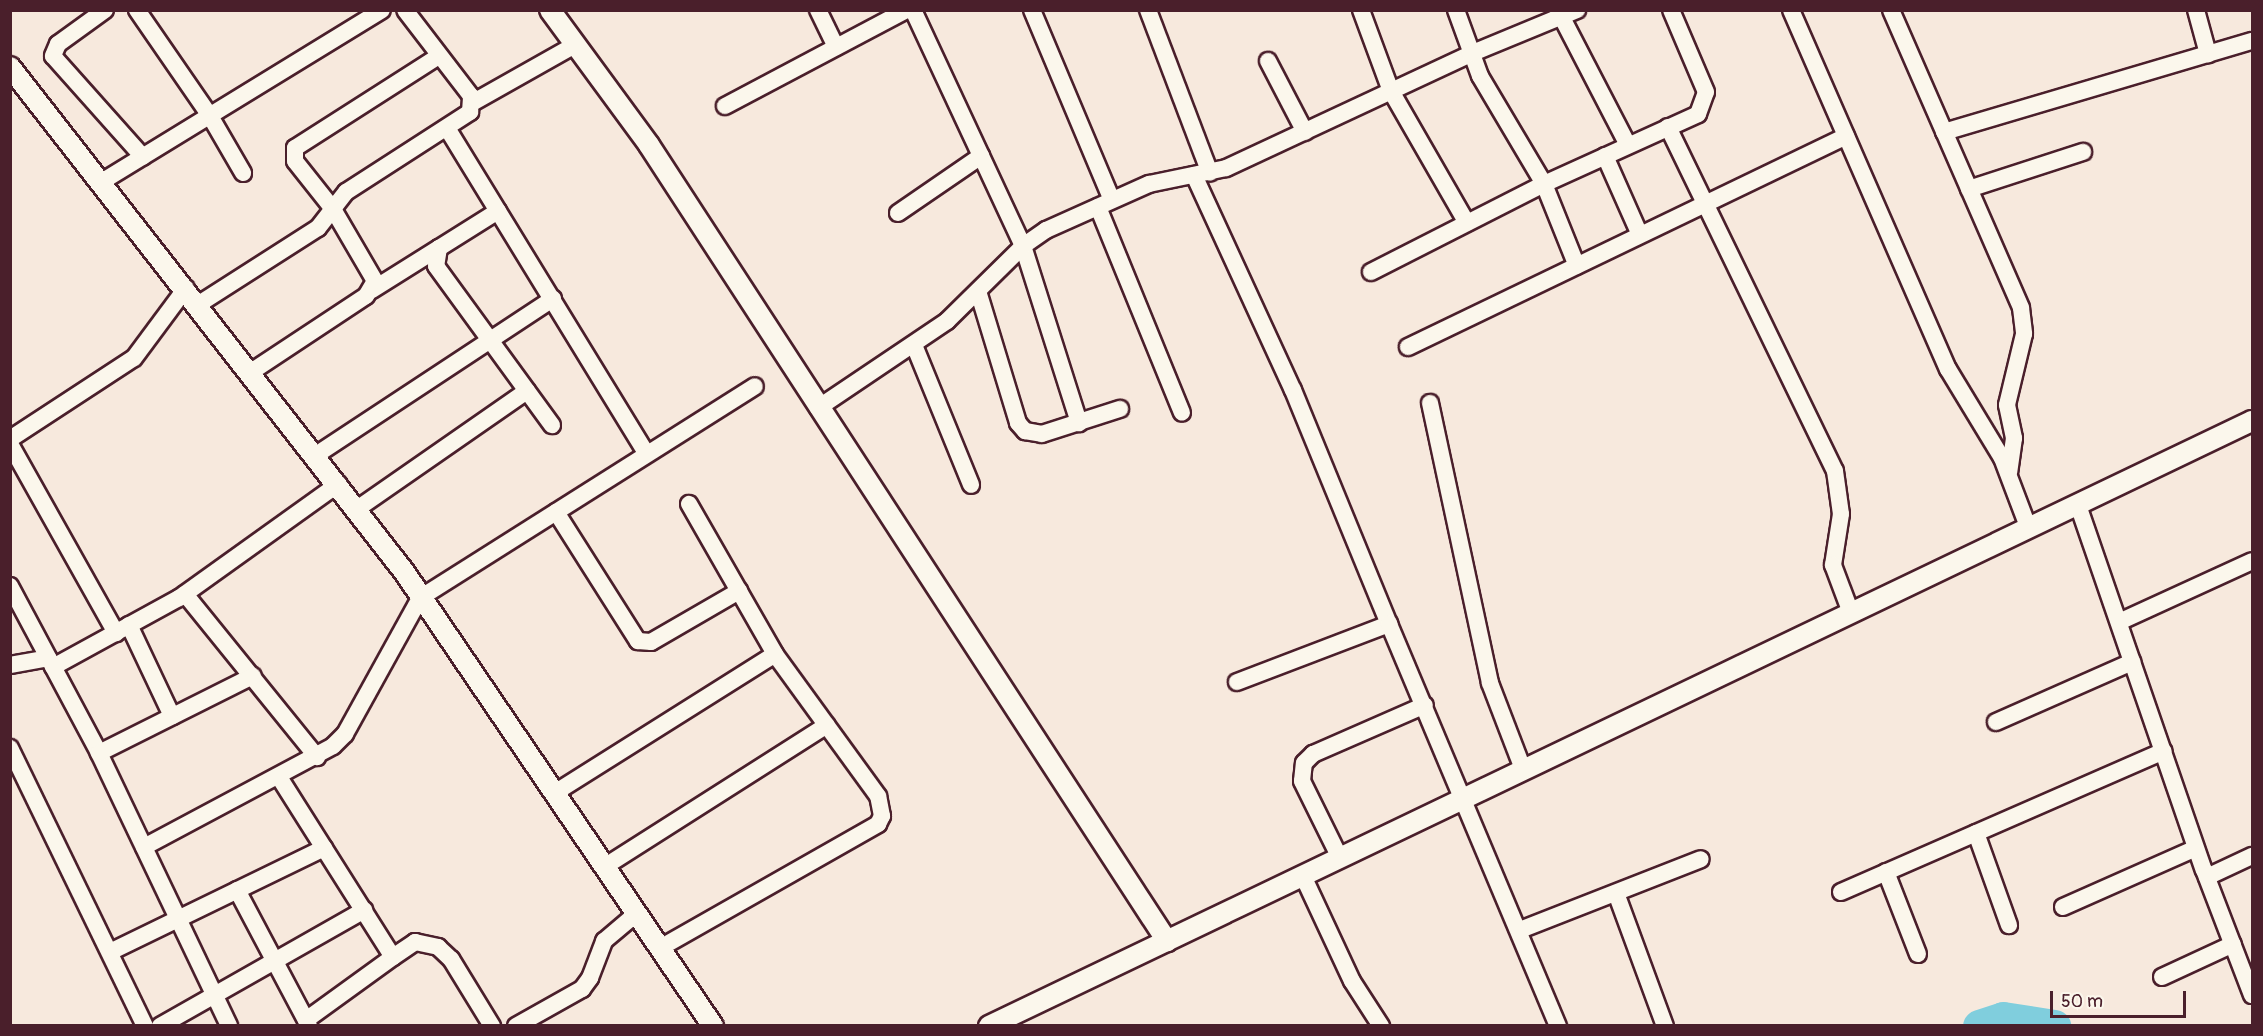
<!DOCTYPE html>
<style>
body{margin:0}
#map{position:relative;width:2263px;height:1036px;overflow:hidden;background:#f7e9dd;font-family:Pangolin,sans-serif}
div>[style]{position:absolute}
.river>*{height:33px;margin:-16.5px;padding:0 16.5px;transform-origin:16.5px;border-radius:16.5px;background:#80cedd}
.roads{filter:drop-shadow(2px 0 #4a1f2b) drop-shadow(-2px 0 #4a1f2b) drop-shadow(0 2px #4a1f2b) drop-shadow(0 -2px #4a1f2b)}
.minor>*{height:16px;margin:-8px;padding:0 8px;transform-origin:8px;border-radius:8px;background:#fbf7ec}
.tertiary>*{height:20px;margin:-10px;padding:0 10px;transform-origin:10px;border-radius:10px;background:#fbf7ec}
span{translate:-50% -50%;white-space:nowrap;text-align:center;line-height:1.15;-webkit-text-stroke:4.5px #fbf7ec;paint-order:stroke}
.frame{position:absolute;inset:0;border:12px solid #4a1f2b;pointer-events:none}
.scale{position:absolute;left:2050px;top:991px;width:136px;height:27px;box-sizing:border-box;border:3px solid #4a1f2b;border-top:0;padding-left:8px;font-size:18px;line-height:21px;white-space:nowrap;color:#4a1f2b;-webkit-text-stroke:4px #fbf7ec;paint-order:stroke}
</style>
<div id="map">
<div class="river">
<i style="left:1979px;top:1026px;width:25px;rotate:-18deg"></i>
<i style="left:2003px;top:1018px;width:52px;rotate:8.9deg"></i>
</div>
<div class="roads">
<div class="minor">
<i style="left:105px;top:10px;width:58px;rotate:144.1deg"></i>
<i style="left:58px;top:44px;width:13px;rotate:113deg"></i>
<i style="left:53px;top:56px;width:135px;rotate:48.3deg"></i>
<i style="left:137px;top:10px;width:129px;rotate:55.4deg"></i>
<i style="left:210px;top:116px;width:66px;rotate:59.9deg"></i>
<i style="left:818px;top:10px;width:41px;rotate:64.1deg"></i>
<i style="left:913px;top:10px;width:260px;rotate:65deg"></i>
<i style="left:1023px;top:246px;width:186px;rotate:72.4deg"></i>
<i style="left:1032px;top:10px;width:206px;rotate:67.2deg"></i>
<i style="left:1148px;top:10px;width:174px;rotate:69.2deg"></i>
<i style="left:1361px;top:10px;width:86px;rotate:69.7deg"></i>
<i style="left:1391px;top:91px;width:152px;rotate:60.1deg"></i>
<i style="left:1456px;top:10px;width:70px;rotate:70deg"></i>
<i style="left:1480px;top:76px;width:126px;rotate:59.3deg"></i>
<i style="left:1544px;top:184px;width:88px;rotate:68.1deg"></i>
<i style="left:1558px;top:10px;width:152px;rotate:62.6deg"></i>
<i style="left:1791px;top:10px;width:392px;rotate:66.4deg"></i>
<i style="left:1948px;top:369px;width:104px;rotate:58.8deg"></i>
<i style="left:2002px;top:458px;width:76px;rotate:69.2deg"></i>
<i style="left:1891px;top:10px;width:325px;rotate:66.4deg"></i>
<i style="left:2021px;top:308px;width:26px;rotate:83deg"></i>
<i style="left:2024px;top:334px;width:73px;rotate:103.5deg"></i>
<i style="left:2007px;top:405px;width:34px;rotate:78deg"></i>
<i style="left:2014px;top:438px;width:34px;rotate:98deg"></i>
<i style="left:2196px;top:10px;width:46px;rotate:74.7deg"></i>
<i style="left:1268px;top:61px;width:80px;rotate:62.5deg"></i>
<i style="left:472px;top:103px;width:118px;rotate:-29.4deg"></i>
<i style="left:725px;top:106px;width:205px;rotate:-27.9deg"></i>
<i style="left:1668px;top:127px;width:382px;rotate:64.1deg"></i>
<i style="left:1835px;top:471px;width:43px;rotate:82.1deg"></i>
<i style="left:1841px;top:514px;width:52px;rotate:98.9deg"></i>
<i style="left:1833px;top:565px;width:51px;rotate:69.4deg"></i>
<i style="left:447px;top:128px;width:382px;rotate:58.5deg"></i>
<i style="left:1944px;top:132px;width:321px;rotate:-16.5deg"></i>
<i style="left:1605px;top:156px;width:86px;rotate:66.1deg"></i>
<i style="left:1194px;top:175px;width:237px;rotate:65.3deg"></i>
<i style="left:1293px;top:390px;width:253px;rotate:67.7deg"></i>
<i style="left:103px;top:181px;width:327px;rotate:-31.5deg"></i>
<i style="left:1969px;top:189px;width:120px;rotate:-18deg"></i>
<i style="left:1098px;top:207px;width:222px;rotate:67.8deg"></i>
<i style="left:498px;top:211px;width:70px;rotate:147.9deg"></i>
<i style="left:439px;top:248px;width:18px;rotate:99deg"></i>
<i style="left:436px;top:266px;width:197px;rotate:53.9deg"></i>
<i style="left:898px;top:213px;width:101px;rotate:-34.5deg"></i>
<i style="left:1371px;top:272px;width:194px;rotate:-27deg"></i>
<i style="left:1544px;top:184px;width:169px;rotate:-24.4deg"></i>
<i style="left:1698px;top:114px;width:23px;rotate:-70deg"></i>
<i style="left:1706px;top:92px;width:89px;rotate:-113.1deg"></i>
<i style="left:372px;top:290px;width:79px;rotate:-32.1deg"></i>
<i style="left:978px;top:291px;width:138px;rotate:73.1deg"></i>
<i style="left:1018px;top:423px;width:11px;rotate:49deg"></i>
<i style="left:1025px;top:431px;width:17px;rotate:10deg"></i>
<i style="left:1042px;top:434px;width:82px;rotate:-17.8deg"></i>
<i style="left:199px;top:304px;width:141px;rotate:-32.6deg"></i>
<i style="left:318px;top:228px;width:46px;rotate:-52.1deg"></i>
<i style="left:346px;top:192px;width:148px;rotate:-32.8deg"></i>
<i style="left:470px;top:112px;width:16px;rotate:-86deg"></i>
<i style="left:471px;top:96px;width:108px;rotate:-127.5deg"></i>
<i style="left:914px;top:345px;width:151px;rotate:67.8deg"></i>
<i style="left:1408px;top:347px;width:486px;rotate:-25.7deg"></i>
<i style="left:251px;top:372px;width:138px;rotate:-33.5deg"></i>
<i style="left:366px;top:296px;width:17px;rotate:-59deg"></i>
<i style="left:375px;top:281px;width:83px;rotate:-120.3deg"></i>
<i style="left:333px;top:209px;width:61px;rotate:-128.4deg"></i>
<i style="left:295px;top:161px;width:13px;rotate:-90deg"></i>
<i style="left:295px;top:148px;width:171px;rotate:-32.6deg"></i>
<i style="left:1430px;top:403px;width:286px;rotate:77.9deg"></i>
<i style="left:1490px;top:683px;width:92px;rotate:69deg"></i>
<i style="left:818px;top:408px;width:156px;rotate:-34deg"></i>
<i style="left:947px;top:321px;width:107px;rotate:-44.6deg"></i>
<i style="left:1023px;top:246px;width:28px;rotate:-35deg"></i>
<i style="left:1046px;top:230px;width:113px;rotate:-24.1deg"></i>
<i style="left:1149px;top:184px;width:79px;rotate:-11.7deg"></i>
<i style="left:1226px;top:168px;width:269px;rotate:-25deg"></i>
<i style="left:1470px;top:54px;width:116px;rotate:-22.4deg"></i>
<i style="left:10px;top:439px;width:148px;rotate:-33.2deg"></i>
<i style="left:134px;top:358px;width:87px;rotate:-53.4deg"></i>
<i style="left:10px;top:444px;width:217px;rotate:60.7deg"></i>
<i style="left:316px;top:455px;width:284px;rotate:-33.4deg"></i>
<i style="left:2078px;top:505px;width:386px;rotate:71deg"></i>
<i style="left:2204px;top:870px;width:134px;rotate:69deg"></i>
<i style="left:357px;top:509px;width:207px;rotate:-34.8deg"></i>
<i style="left:556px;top:512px;width:153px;rotate:57.6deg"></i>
<i style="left:638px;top:641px;width:13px;rotate:4deg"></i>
<i style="left:651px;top:642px;width:102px;rotate:-30.1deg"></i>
<i style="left:10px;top:586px;width:189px;rotate:61.9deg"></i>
<i style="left:99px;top:753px;width:302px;rotate:64.5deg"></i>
<i style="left:185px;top:594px;width:210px;rotate:51deg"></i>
<i style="left:2119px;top:622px;width:146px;rotate:-24.6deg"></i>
<i style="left:129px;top:625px;width:101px;rotate:64.7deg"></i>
<i style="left:10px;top:665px;width:39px;rotate:-10deg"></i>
<i style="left:53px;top:667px;width:144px;rotate:-28.7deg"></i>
<i style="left:179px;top:598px;width:196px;rotate:-35.6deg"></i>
<i style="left:1237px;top:682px;width:163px;rotate:-20.9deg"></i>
<i style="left:1389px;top:624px;width:436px;rotate:67.2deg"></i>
<i style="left:1996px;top:722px;width:149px;rotate:-23.8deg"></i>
<i style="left:10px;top:748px;width:309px;rotate:64.1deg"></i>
<i style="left:99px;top:753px;width:172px;rotate:-26.6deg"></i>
<i style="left:279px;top:777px;width:213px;rotate:57.7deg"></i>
<i style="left:393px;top:957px;width:27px;rotate:-34deg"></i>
<i style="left:415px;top:942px;width:24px;rotate:12deg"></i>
<i style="left:438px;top:947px;width:18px;rotate:43deg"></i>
<i style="left:451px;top:959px;width:79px;rotate:58.5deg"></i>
<i style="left:553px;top:794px;width:262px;rotate:-32.2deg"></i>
<i style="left:1976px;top:833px;width:98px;rotate:70.3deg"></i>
<i style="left:144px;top:847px;width:214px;rotate:-28.1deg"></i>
<i style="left:333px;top:746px;width:17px;rotate:-45deg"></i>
<i style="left:345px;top:734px;width:155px;rotate:-61.1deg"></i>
<i style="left:420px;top:598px;width:396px;rotate:-32.3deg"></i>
<i style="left:1340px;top:858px;width:86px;rotate:-116.3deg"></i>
<i style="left:1302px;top:781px;width:18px;rotate:-84deg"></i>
<i style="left:1304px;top:763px;width:13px;rotate:-45deg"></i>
<i style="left:1313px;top:754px;width:122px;rotate:-23.6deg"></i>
<i style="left:604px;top:867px;width:264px;rotate:-32.5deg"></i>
<i style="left:1886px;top:872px;width:88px;rotate:68.7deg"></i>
<i style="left:1303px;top:876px;width:116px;rotate:65deg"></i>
<i style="left:1352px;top:981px;width:54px;rotate:57.2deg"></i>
<i style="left:2207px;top:877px;width:50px;rotate:-25deg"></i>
<i style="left:237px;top:890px;width:154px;rotate:62.1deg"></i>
<i style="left:1841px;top:892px;width:352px;rotate:-23.6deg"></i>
<i style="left:1616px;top:893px;width:142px;rotate:69.8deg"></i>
<i style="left:2063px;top:907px;width:145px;rotate:-23.9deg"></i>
<i style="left:1520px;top:930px;width:194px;rotate:-21.4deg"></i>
<i style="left:660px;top:948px;width:251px;rotate:-29.6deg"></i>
<i style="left:878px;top:824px;width:9px;rotate:-63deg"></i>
<i style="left:882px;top:816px;width:20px;rotate:-101deg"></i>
<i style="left:878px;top:796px;width:175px;rotate:-126deg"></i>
<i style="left:775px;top:654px;width:173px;rotate:-119.8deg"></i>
<i style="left:110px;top:952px;width:238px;rotate:-25.9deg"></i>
<i style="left:2162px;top:977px;width:78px;rotate:-24.9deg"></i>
<i style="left:306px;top:1020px;width:107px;rotate:-35.9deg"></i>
<i style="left:160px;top:1026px;width:235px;rotate:-29.6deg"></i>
<i style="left:516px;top:1026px;width:76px;rotate:-29.3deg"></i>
<i style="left:582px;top:989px;width:14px;rotate:-54deg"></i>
<i style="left:590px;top:978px;width:40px;rotate:-69deg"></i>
<i style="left:604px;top:941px;width:42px;rotate:-40.2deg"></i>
</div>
<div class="tertiary">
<i style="left:550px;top:10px;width:167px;rotate:53.7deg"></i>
<i style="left:649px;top:145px;width:950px;rotate:56.95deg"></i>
<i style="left:10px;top:67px;width:642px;rotate:52.02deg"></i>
<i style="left:405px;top:573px;width:548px;rotate:55.79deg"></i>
<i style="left:989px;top:1026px;width:1400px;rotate:-25.6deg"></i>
</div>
</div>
<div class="frame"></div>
<div class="scale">50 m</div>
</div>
